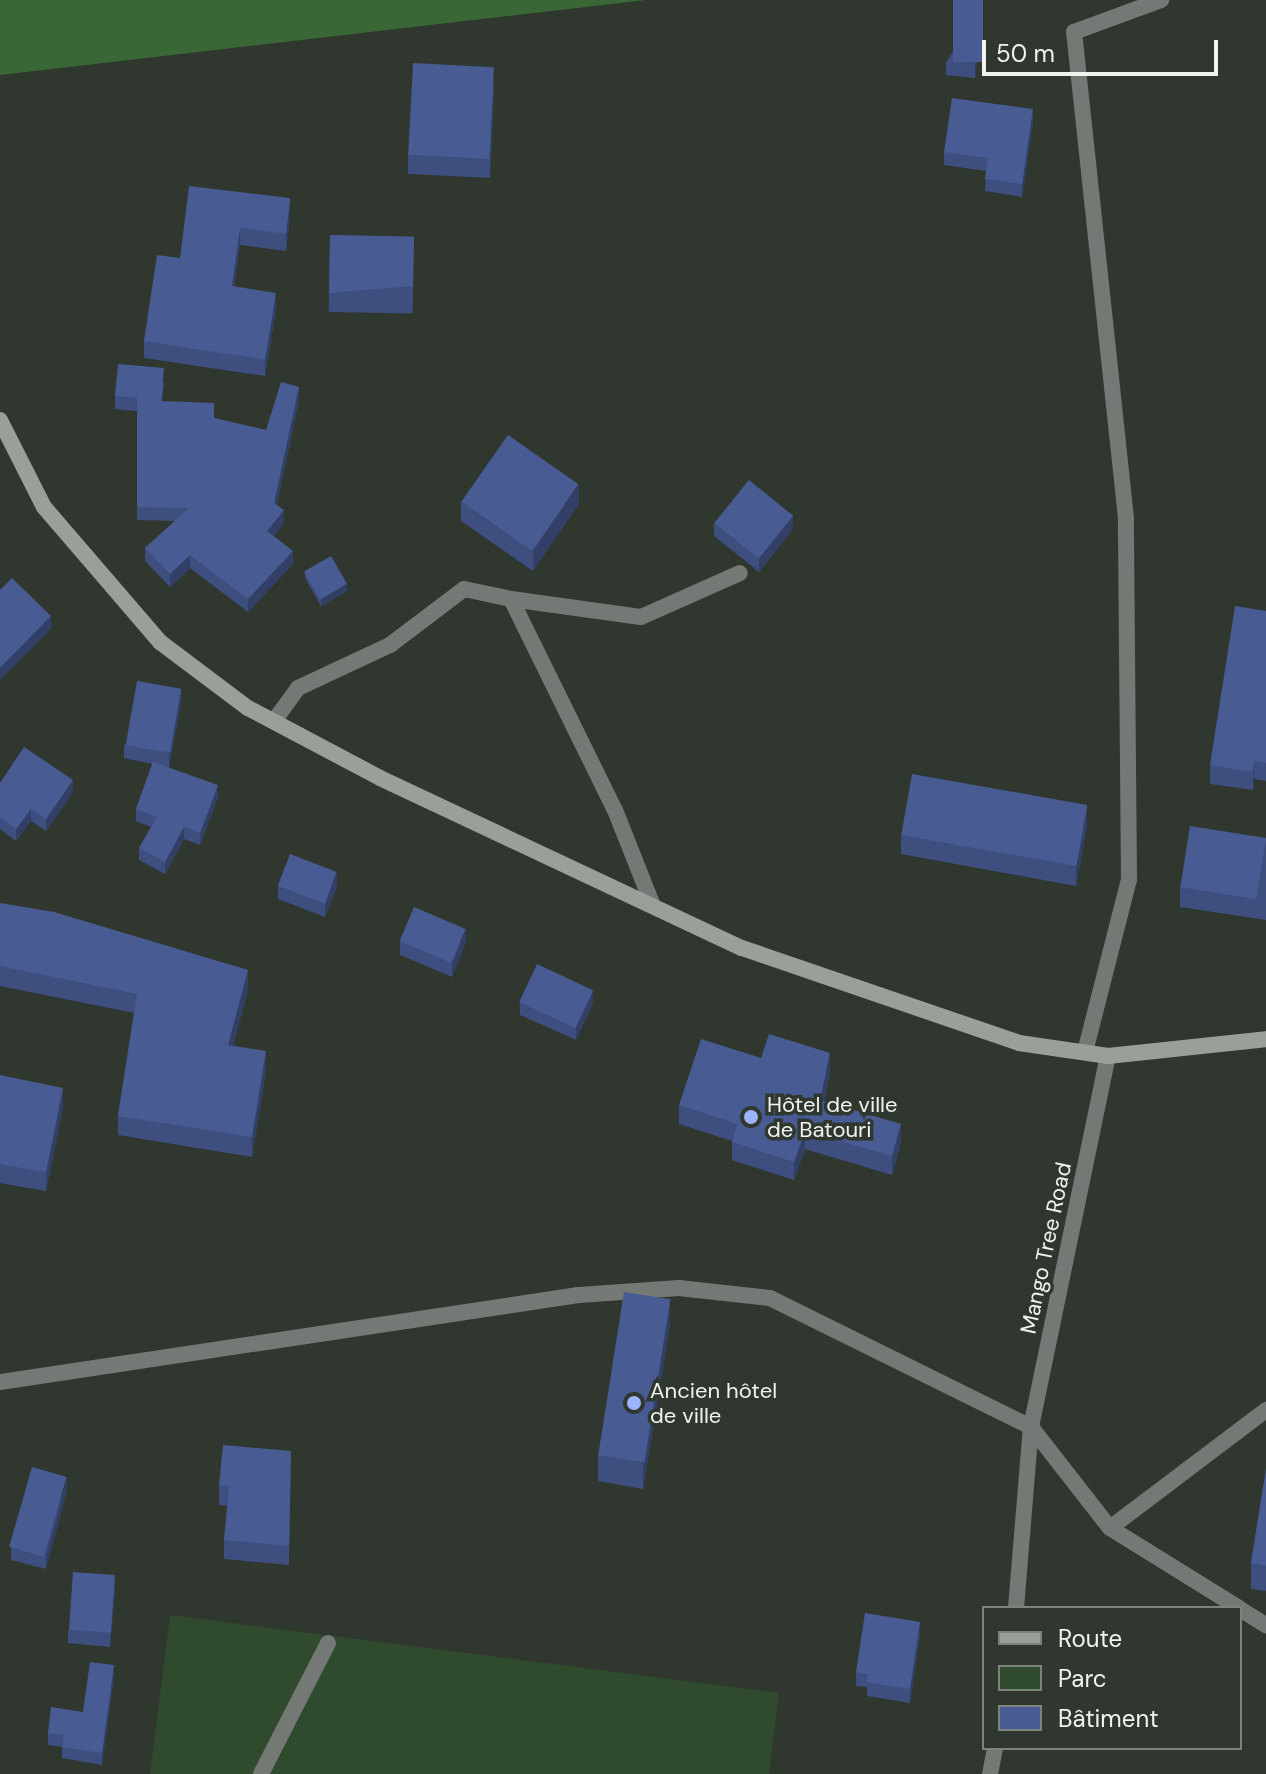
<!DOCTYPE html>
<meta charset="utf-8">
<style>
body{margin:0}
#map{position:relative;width:1266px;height:1774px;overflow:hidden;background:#2f372e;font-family:"DM Sans",sans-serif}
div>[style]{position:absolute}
.green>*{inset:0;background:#304a2e}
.forest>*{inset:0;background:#396836}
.minor>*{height:16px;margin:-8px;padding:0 8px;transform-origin:8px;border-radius:8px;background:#757975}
.secondary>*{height:16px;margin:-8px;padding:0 8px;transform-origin:8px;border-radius:8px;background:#99a099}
.wall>*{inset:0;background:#3e4e7e;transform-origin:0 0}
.shaded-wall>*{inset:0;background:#324067}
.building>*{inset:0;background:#485b93;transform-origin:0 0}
.dots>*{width:22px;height:22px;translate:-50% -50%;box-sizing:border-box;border:4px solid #2f372e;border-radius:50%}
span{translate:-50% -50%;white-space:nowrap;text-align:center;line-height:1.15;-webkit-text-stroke:7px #2f372e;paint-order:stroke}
.poi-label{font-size:22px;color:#eff4ef}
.left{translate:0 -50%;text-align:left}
.street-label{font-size:22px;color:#eff4ef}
.legend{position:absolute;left:982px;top:1606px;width:260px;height:144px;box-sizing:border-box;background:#2f372e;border:2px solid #7c837b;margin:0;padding:10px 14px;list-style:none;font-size:24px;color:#eff4ef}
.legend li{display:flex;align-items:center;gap:16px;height:40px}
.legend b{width:40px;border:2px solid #7c837b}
.scale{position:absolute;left:982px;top:40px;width:236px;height:36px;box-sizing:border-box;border:4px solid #eff4ef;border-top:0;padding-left:10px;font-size:24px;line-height:28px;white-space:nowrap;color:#eff4ef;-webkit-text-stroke:6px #2f372e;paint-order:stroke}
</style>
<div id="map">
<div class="green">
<i style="clip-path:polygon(170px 1615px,779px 1693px,769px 1774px,150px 1774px)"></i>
</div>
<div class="forest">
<i style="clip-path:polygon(0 0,646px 0,0 75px)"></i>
</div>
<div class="minor">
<i style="left:511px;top:599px;width:131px;rotate:7.9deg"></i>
<i style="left:641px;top:617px;width:108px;rotate:-24deg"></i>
<i style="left:274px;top:721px;width:41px;rotate:-54deg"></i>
<i style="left:298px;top:688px;width:102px;rotate:-25.1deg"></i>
<i style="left:390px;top:645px;width:93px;rotate:-37.1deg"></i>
<i style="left:464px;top:589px;width:48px;rotate:12deg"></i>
<i style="left:511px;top:599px;width:235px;rotate:63.8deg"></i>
<i style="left:615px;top:810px;width:103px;rotate:68.4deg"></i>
<i style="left:1085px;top:1052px;width:178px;rotate:-75.7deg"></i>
<i style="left:1129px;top:880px;width:362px;rotate:-90.5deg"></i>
<i style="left:1126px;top:518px;width:489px;rotate:-96.1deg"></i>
<i style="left:1074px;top:32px;width:93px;rotate:-20.2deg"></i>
<i style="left:0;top:1382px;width:585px;rotate:-8.55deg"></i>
<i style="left:579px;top:1295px;width:100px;rotate:-4deg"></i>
<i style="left:679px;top:1288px;width:92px;rotate:6.3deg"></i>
<i style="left:770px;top:1298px;width:291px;rotate:26.3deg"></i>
<i style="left:1031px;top:1427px;width:128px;rotate:52deg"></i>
<i style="left:1110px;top:1528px;width:152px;rotate:31.8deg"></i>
<i style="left:1110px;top:1528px;width:196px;rotate:-37.1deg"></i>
<i style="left:1016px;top:1608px;width:182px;rotate:-85.3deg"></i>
<i style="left:1031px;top:1427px;width:379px;rotate:-78.3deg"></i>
<i style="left:1240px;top:1609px;width:31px;rotate:32deg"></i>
<i style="left:261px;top:1774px;width:147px;rotate:-62.9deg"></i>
<i style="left:990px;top:1774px;width:26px;rotate:-79deg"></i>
</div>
<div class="secondary">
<i style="left:0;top:420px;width:97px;rotate:63.2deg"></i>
<i style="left:44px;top:507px;width:178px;rotate:49.3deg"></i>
<i style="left:160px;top:642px;width:110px;rotate:36.9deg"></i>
<i style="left:248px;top:708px;width:149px;rotate:27.9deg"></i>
<i style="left:380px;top:778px;width:400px;rotate:25.2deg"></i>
<i style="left:742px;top:948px;width:293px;rotate:18.9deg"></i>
<i style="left:1019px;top:1043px;width:90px;rotate:8.3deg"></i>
<i style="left:1108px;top:1056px;width:159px;rotate:-6.1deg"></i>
</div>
<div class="wall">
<i style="clip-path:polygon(983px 10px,975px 78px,946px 75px,946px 62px)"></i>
<i style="clip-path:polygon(494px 86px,490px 178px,408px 174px,408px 155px)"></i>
<i style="clip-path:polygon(1033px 122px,1022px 197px,985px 191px,986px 171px,944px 165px,944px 152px)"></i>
<i style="clip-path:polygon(290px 198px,290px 215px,286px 251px,240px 245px,234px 286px,276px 309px,265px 376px,144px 358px,144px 341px,180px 258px)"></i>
<i style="left:330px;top:235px;width:84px;height:77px;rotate:1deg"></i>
<i style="clip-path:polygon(164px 382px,162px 401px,214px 418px,266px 430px,299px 400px,277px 504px,284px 523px,274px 536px,293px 564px,248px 612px,190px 568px,170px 587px,145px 561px,145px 548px,175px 521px,137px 520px,137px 411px,115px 409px,115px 396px)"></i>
<i style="clip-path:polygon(461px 501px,579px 504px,533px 571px,461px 521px)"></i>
<i style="clip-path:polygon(714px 523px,793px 529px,759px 572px,714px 536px)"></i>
<i style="clip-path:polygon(305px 572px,347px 591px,321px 606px,305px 578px)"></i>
<i style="clip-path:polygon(1266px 611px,1266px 781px,1254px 779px,1253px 790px,1210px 784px,1210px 765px)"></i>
<i style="clip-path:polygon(181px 703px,169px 767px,218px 797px,200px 845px,184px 839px,165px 874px,139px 860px,139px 848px,151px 827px,136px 821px,136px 809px,152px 764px,124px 758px,124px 745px)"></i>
<i style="clip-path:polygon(0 783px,73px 792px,46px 831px,31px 821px,16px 841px,0 829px)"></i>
<i style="clip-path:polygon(1087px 826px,1076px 886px,901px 854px,901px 835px)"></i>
<i style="clip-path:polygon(1266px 838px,1266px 920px,1180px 907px,1180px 887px)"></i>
<i style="clip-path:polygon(278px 886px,337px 886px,325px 917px,278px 899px)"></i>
<i style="clip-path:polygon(0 903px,248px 990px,233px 1046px,266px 1071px,252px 1157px,118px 1135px,118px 1116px,134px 1013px,0 986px)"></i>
<i style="clip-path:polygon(400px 941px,466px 942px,452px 977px,400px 955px)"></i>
<i style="clip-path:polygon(520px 1002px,593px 1003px,576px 1040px,520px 1015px)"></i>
<i style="clip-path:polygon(761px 1058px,830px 1072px,824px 1101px,901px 1142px,892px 1175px,805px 1149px,794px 1180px,732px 1160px,732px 1141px,679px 1124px,679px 1105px)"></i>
<i style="clip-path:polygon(0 1075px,63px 1107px,46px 1191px,0 1183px)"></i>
<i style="clip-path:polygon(670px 1324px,643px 1489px,598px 1481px,598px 1455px)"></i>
<i style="clip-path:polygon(291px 1451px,289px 1565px,224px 1559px,224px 1540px,228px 1506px,219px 1505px,219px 1485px)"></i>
<i style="clip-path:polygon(1266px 1469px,1266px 1591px,1251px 1589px,1251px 1563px)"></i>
<i style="clip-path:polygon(67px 1490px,46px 1569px,11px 1560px,11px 1547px)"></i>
<i style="clip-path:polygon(115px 1589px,110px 1647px,68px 1643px,68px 1630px)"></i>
<i style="clip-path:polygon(920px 1635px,910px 1703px,867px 1696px,867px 1687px,856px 1686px,856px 1672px)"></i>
<i style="clip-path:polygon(114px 1676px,102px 1765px,62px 1758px,62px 1747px,48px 1745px,48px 1733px,83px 1712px)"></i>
</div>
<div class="shaded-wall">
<i style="clip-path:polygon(983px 0,983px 10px,975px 78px,975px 65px)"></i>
<i style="clip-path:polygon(494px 67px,494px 86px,490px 178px,490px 159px)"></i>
<i style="clip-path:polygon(1033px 109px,1033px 122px,1022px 197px,1022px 184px)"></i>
<i style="clip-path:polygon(290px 198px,290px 215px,286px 251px,286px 234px)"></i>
<i style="clip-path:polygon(240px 228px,240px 245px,232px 303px,232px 286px)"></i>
<i style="clip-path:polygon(276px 293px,276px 309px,265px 376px,265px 360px)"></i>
<i style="clip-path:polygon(299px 387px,299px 400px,274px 516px,274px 503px)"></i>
<i style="clip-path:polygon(579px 484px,579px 504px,533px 571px,533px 551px)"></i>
<i style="clip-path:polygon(284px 510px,284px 523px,267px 545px,267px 531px)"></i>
<i style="clip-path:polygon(793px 516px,793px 529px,759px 572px,759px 558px)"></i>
<i style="clip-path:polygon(293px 551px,293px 564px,248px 612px,248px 599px)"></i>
<i style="clip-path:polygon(190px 555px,190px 568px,170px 587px,170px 574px)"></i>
<i style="clip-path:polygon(347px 584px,347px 591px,321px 606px,321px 599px)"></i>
<i style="clip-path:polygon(51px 616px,51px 629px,0 680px,0 668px)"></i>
<i style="clip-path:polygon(181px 689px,181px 703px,169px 767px,169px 754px)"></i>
<i style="clip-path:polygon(1254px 761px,1254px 779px,1253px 790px,1253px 772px)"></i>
<i style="clip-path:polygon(73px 780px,73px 792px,46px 831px,46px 819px)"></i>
<i style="clip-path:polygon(218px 785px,218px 797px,200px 845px,200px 833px)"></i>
<i style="clip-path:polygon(1087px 806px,1087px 826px,1076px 886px,1076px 867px)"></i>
<i style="clip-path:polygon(31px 809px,31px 821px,16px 841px,16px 829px)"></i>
<i style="clip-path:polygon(184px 827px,184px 839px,165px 874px,165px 862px)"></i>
<i style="clip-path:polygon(337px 872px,337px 886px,325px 917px,325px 904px)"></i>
<i style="clip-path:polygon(466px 929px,466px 942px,452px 977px,452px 963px)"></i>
<i style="clip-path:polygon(248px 970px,248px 990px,228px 1065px,228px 1045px)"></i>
<i style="clip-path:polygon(593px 990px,593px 1003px,576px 1040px,576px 1027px)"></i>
<i style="clip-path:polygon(266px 1051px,266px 1071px,252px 1157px,252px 1137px)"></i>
<i style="clip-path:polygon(830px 1053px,830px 1072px,820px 1119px,820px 1100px)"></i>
<i style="clip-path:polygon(63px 1088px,63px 1107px,46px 1191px,46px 1172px)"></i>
<i style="clip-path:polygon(901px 1124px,901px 1142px,892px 1175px,892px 1156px)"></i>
<i style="clip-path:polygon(805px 1131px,805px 1149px,794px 1180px,794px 1162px)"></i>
<i style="clip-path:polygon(670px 1299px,670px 1324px,643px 1489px,643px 1463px)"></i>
<i style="clip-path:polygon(67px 1477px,67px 1490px,46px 1569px,46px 1556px)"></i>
<i style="clip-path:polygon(115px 1575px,115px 1589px,110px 1647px,110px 1633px)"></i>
<i style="clip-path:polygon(920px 1622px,920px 1635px,910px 1703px,910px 1689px)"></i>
<i style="clip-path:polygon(114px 1665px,114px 1676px,102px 1765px,102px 1753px)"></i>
</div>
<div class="building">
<i style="left:953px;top:0;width:30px;height:62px"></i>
<i style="left:413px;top:63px;width:81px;height:92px;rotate:3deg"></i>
<i style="clip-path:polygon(952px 98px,1033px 109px,1022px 184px,985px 179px,988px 158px,944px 152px)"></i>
<i style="clip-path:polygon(189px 186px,290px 198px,286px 234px,240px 228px,232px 286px,276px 293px,265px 360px,144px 341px,157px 255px,180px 258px)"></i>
<i style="clip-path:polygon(330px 235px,414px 237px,413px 286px,329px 293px)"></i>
<i style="clip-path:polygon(118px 364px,164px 368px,161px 401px,214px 403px,214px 418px,266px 430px,281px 382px,299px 387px,274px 503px,284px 510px,267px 531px,293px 551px,248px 599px,190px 555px,170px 574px,145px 548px,189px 508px,137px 507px,137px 398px,115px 396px)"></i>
<i style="left:508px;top:435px;width:86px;height:81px;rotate:35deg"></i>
<i style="left:749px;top:480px;width:57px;height:55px;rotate:39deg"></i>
<i style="left:331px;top:556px;width:32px;height:31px;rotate:60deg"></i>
<i style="clip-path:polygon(12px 578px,51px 616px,0 668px,0 590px)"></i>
<i style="clip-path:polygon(1235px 606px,1266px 611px,1266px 763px,1254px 761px,1253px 772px,1210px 765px)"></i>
<i style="left:137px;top:681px;width:45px;height:65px;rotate:10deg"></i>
<i style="clip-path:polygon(24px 747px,73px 780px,46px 819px,31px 809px,16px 829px,0 817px,0 783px)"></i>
<i style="clip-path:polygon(153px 762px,218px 785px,200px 833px,184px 827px,165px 862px,139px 848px,157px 817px,136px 809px)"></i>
<i style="left:912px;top:774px;width:178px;height:62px;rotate:10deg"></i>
<i style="left:1190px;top:826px;width:77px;height:62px;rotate:9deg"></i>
<i style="left:290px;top:854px;width:50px;height:34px;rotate:21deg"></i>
<i style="clip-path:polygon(0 903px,54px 912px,248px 970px,228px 1045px,266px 1051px,252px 1137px,118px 1116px,137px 994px,0 966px)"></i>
<i style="left:414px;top:907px;width:56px;height:37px;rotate:23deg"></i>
<i style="left:537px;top:964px;width:62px;height:42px;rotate:25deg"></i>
<i style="clip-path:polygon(769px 1034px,830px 1053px,820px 1100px,901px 1124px,892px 1156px,805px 1131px,794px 1162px,732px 1142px,737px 1124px,679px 1105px,701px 1039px,761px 1058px)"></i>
<i style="clip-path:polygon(0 1075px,63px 1088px,46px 1172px,0 1164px)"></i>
<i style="left:624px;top:1292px;width:47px;height:165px;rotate:9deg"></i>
<i style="clip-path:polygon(223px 1445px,291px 1451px,289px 1546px,224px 1540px,229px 1486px,219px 1485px)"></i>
<i style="left:32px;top:1467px;width:36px;height:83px;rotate:16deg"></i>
<i style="clip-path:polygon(1266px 1469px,1266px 1566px,1251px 1563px)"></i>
<i style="left:73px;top:1572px;width:42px;height:58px;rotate:4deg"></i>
<i style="clip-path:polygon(865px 1613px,920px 1622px,910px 1689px,867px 1682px,868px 1674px,856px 1672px)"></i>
<i style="clip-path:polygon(90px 1662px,114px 1665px,102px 1753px,62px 1747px,64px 1735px,48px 1733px,51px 1707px,83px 1712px)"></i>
</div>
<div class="dots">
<i style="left:751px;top:1117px;background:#9bb5fd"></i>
<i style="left:634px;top:1403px;background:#9bb5fd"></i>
</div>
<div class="poi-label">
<span class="left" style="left:767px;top:1117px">Hôtel de ville<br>de Batouri</span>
<span class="left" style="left:650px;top:1403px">Ancien hôtel<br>de ville</span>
</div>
<div class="street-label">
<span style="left:1046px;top:1248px;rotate:-78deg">Mango Tree Road</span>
</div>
<ul class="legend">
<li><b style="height:10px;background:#99a099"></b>Route</li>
<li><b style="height:22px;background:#304a2e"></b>Parc</li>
<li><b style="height:22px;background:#485b93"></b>Bâtiment</li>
</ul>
<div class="scale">50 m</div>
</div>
